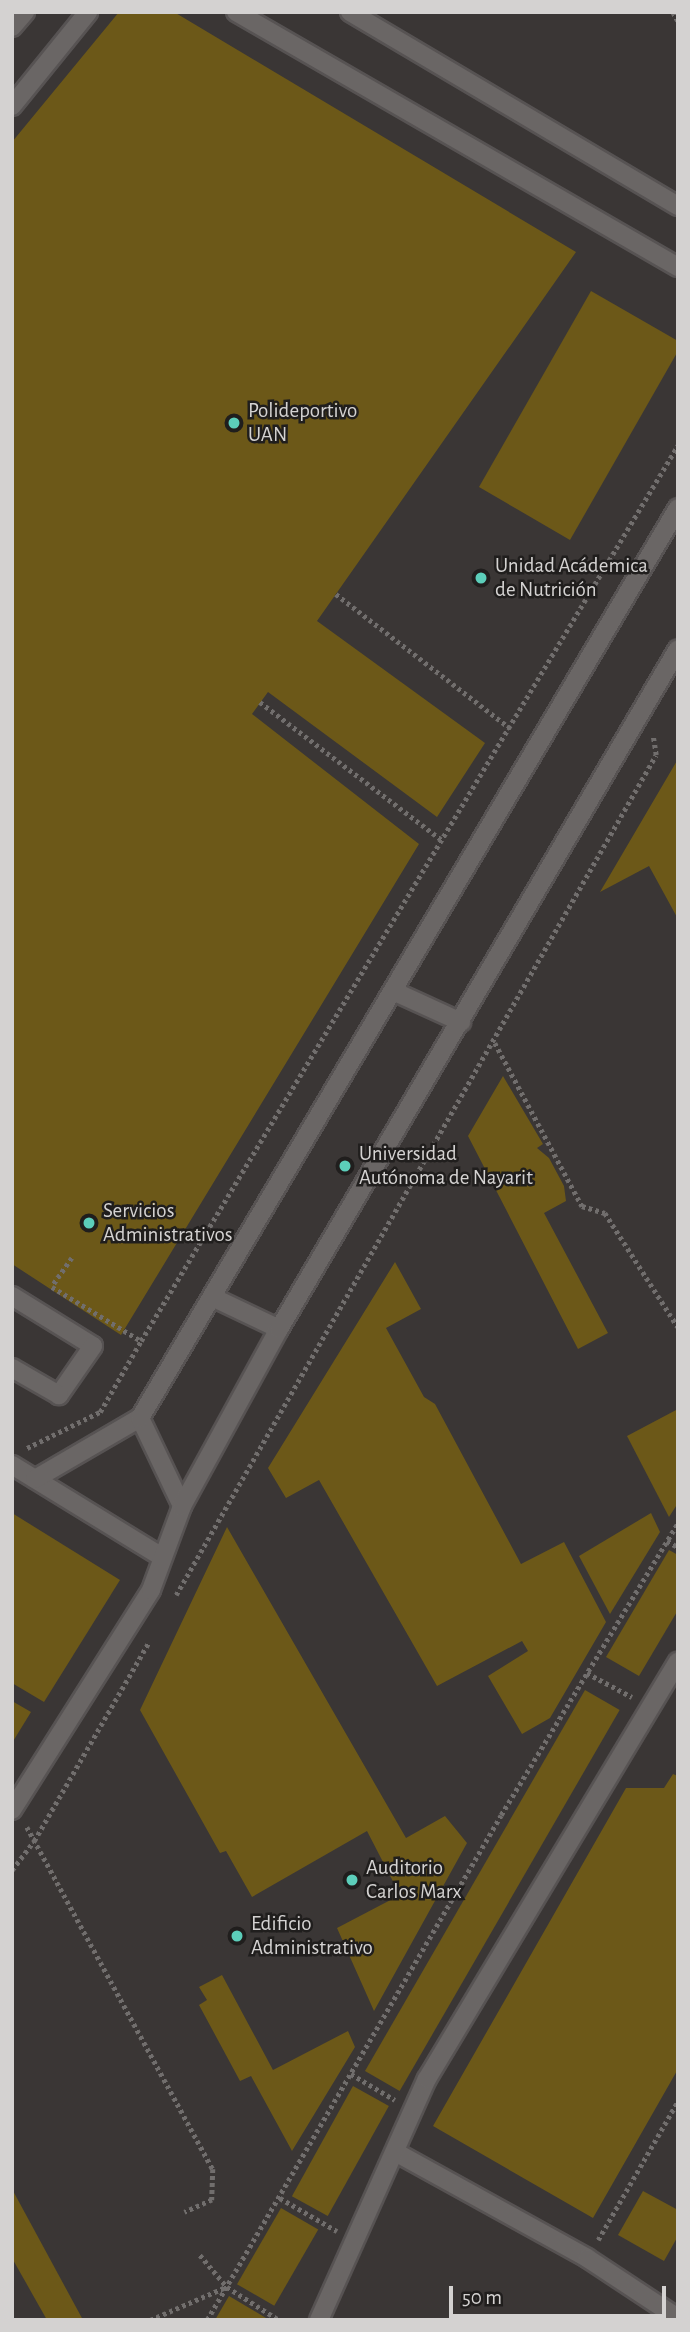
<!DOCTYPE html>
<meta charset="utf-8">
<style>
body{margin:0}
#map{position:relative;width:690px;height:2332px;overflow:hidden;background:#3a3635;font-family:"Alegreya Sans",sans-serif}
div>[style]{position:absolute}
.green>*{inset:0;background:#6c5818;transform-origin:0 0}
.path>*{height:4.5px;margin-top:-2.25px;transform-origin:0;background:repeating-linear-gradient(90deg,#716e6d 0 3.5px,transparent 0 7px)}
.roads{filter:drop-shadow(2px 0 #575353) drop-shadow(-2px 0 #575353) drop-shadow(0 2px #575353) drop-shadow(0 -2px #575353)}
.lane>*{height:18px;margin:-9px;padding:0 9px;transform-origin:9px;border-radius:9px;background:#6a6665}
.street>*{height:18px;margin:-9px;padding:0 9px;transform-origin:9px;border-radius:9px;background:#6a6665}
.dots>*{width:19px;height:19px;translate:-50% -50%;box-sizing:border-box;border:4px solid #201e1d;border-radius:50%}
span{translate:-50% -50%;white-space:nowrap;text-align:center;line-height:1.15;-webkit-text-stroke:5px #201e1d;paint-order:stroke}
.poi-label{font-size:21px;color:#d4d2d1}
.left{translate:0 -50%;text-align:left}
.frame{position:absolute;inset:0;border:14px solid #d4d2d1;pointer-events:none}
.scale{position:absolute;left:449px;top:2286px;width:217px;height:32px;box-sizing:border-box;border:4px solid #d4d2d1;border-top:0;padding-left:9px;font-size:21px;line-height:24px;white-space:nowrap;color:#d4d2d1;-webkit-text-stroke:5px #201e1d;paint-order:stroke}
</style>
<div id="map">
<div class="green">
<i style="clip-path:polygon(119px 12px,174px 12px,576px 252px,317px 621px,485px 743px,437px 817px,268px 692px,252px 714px,419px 844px,121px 1335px,12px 1264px,12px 142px)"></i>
<i style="clip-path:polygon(591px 291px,678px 341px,678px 351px,570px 540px,479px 487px)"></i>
<i style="clip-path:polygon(678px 759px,678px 919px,649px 866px,600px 892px)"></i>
<i style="clip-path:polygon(503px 1076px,543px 1144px,537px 1148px,549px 1158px,564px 1186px,566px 1201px,544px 1213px,608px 1333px,578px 1349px,468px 1136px)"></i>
<i style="clip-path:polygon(395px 1262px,421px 1309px,386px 1328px,424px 1397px,435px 1404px,521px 1564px,564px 1542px,606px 1622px,550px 1718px,522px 1734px,488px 1676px,528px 1651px,522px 1641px,437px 1686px,319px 1480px,286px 1498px,268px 1468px)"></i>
<i style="clip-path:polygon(678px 1409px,678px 1503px,669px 1517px,627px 1436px)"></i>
<i style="clip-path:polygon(12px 1513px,120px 1580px,44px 1702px,12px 1683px)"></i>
<i style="clip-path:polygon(651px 1513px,660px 1532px,610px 1614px,579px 1556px)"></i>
<i style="clip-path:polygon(227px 1527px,406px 1838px,445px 1816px,467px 1843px,374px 2011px,337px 1928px,400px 1895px,367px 1831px,252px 1897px,226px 1851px,220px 1853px,140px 1710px)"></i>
<i style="clip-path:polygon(669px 1550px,678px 1555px,678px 1610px,639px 1676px,606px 1657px)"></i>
<i style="left:585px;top:1690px;width:40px;height:440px;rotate:30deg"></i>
<i style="clip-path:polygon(12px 1701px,31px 1712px,12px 1743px)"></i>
<i style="clip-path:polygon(673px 1774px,678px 1776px,678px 2069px,593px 2218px,433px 2126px,626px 1788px,664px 1788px)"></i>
<i style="clip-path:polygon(222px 1975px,273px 2070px,348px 2031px,355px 2047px,292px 2151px,251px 2076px,240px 2081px,199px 2005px,207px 2000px,199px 1987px)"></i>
<i style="left:353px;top:2086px;width:41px;height:126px;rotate:29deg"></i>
<i style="clip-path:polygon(12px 2189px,83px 2320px,47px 2320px,12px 2258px)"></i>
<i style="clip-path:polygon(643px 2191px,678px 2210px,678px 2236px,664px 2261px,618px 2235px)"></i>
<i style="left:281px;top:2208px;width:43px;height:88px;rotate:30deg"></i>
<i style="clip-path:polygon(229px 2296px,266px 2318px,265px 2320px,215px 2320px)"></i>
</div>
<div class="path">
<i style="left:673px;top:12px;width:10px;rotate:61deg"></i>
<i style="left:336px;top:594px;width:220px;rotate:37.6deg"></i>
<i style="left:260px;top:702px;width:228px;rotate:37.2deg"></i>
<i style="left:495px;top:1043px;width:185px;rotate:61.9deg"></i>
<i style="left:582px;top:1206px;width:24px;rotate:17deg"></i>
<i style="left:605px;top:1213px;width:135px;rotate:57.4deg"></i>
<i style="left:72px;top:1258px;width:35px;rotate:125deg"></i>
<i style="left:52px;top:1287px;width:104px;rotate:31.2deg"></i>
<i style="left:141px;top:1341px;width:1045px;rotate:-59.06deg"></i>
<i style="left:27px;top:1448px;width:81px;rotate:-26.3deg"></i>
<i style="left:100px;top:1412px;width:82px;rotate:-60deg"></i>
<i style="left:667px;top:1541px;width:13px;rotate:29deg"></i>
<i style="left:176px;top:1595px;width:967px;rotate:-60.26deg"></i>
<i style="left:656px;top:755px;width:18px;rotate:-99deg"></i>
<i style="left:587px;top:1673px;width:51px;rotate:28.1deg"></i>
<i style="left:27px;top:1827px;width:389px;rotate:61.5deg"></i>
<i style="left:213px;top:2169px;width:31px;rotate:92deg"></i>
<i style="left:212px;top:2200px;width:30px;rotate:156deg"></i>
<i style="left:12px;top:1870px;width:36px;rotate:-53deg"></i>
<i style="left:34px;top:1841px;width:230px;rotate:-60deg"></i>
<i style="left:351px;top:2074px;width:51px;rotate:30.6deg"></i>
<i style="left:280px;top:2198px;width:66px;rotate:30.1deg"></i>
<i style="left:598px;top:2240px;width:160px;rotate:-60.1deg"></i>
<i style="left:200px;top:2255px;width:42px;rotate:49.8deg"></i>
<i style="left:227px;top:2287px;width:62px;rotate:32.4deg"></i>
<i style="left:150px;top:2320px;width:83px;rotate:-23.5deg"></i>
<i style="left:207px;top:2320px;width:584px;rotate:-59.79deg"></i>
<i style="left:501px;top:1815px;width:341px;rotate:-58.8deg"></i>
</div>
<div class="roads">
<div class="lane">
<i style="left:12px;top:1296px;width:95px;rotate:31.7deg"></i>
<i style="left:93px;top:1346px;width:60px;rotate:124.8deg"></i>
<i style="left:59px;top:1395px;width:54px;rotate:-150.1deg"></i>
<i style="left:397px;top:2153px;width:217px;rotate:28.9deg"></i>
<i style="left:587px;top:2258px;width:109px;rotate:33.4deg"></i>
<i style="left:319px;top:2320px;width:264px;rotate:-65.9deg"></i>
<i style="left:427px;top:2079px;width:487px;rotate:-59deg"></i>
</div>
<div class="street">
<i style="left:236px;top:12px;width:510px;rotate:29.98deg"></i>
<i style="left:350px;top:12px;width:381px;rotate:30.6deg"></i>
<i style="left:12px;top:27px;width:20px;rotate:-49deg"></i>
<i style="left:12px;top:106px;width:121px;rotate:-51deg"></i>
<i style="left:393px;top:991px;width:75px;rotate:24.5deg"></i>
<i style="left:212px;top:1297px;width:74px;rotate:25.5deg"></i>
<i style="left:12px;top:1465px;width:176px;rotate:31.5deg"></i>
<i style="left:35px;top:1479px;width:121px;rotate:-30.2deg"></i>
<i style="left:182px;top:1506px;width:98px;rotate:-115.5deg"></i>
<i style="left:140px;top:1418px;width:1057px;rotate:-59.41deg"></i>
<i style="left:12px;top:1810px;width:260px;rotate:-57.7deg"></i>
<i style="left:151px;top:1590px;width:90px;rotate:-69.7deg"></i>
<i style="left:182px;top:1506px;width:202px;rotate:-61.3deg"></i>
<i style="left:279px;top:1329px;width:788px;rotate:-59.6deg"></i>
</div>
</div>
<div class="dots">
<i style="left:234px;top:423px;background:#5cceba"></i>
<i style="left:481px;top:578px;background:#5cceba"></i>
<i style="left:345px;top:1166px;background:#5cceba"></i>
<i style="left:89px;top:1223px;background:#5cceba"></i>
<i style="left:352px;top:1880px;background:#5cceba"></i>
<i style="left:237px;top:1936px;background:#5cceba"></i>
</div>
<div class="poi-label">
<span class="left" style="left:248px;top:423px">Polideportivo<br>UAN</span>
<span class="left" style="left:495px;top:578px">Unidad Acádemica<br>de Nutrición</span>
<span class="left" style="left:359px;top:1166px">Universidad<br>Autónoma de Nayarit</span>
<span class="left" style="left:103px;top:1223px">Servicios<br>Administrativos</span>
<span class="left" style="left:366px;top:1880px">Auditorio<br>Carlos Marx</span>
<span class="left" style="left:251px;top:1936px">Edificio<br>Administrativo</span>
</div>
<div class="frame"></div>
<div class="scale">50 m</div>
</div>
